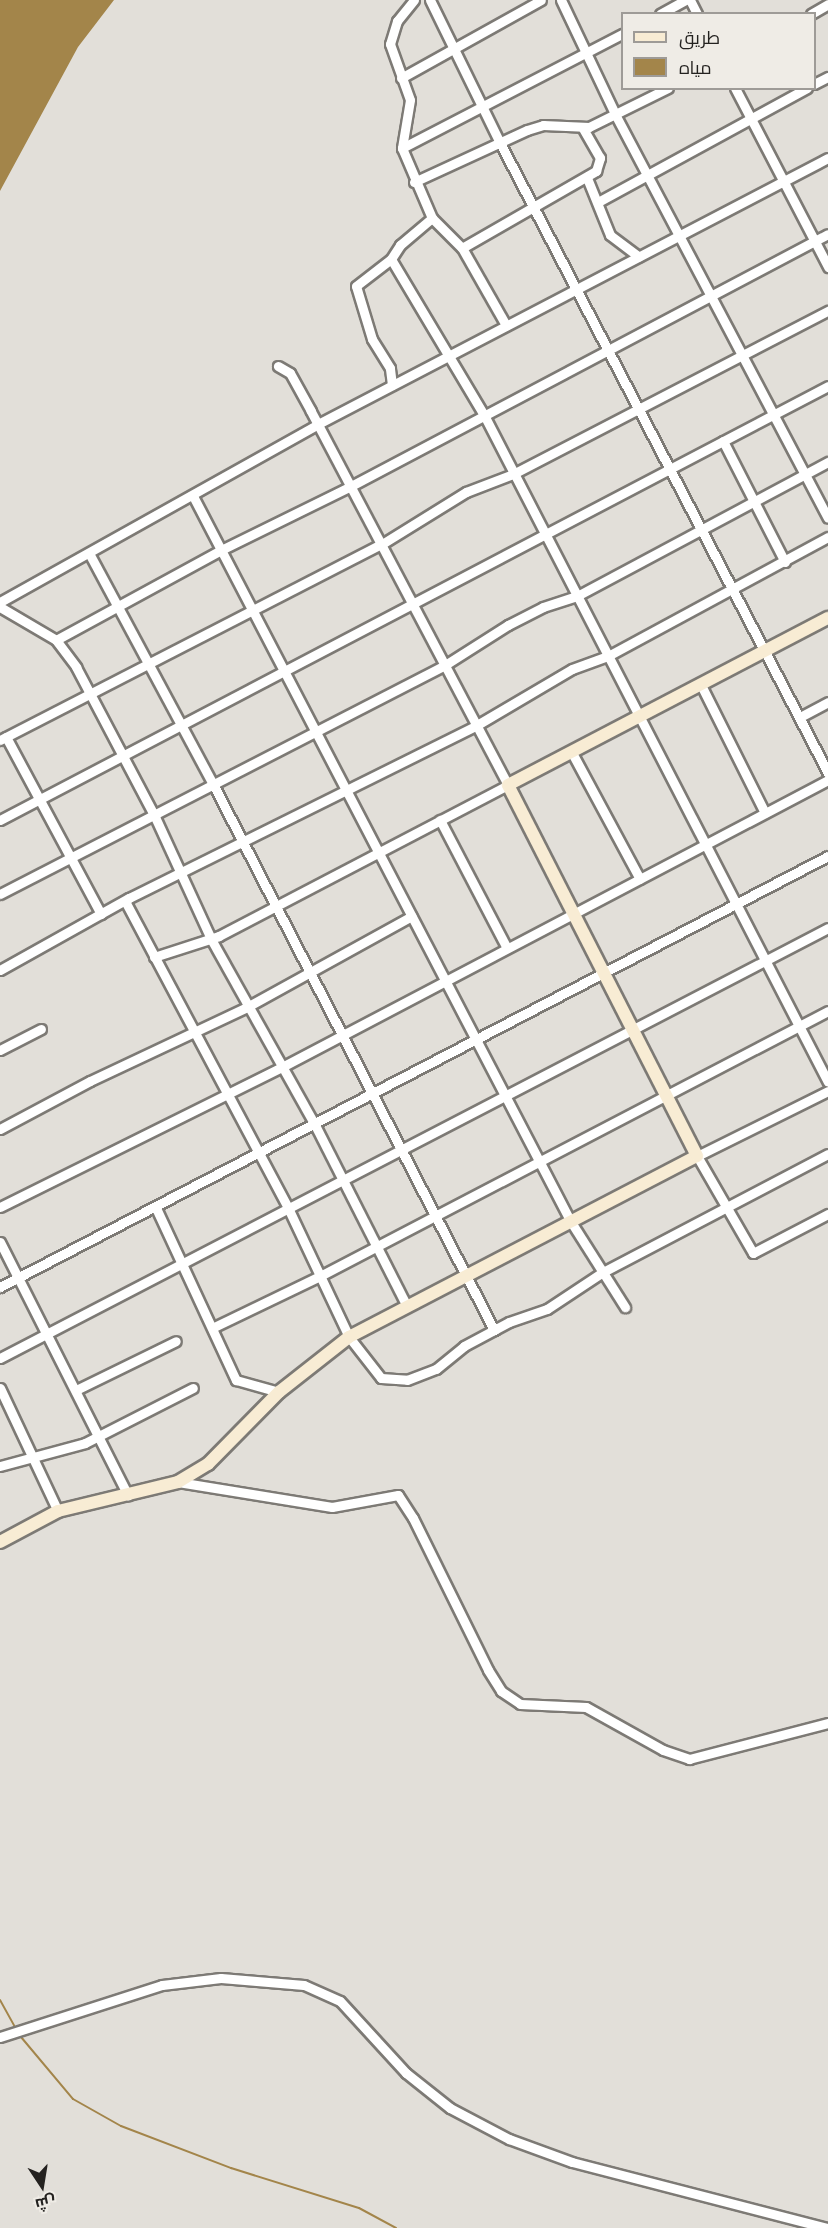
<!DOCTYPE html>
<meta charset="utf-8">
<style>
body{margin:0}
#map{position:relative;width:828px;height:2228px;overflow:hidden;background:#e2dfd9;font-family:Manrope,Cairo,sans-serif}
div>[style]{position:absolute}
.water>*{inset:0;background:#a3854a}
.stream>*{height:2px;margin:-1px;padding:0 1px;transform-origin:1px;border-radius:1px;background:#a3854a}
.roads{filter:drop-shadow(2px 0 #7d7a75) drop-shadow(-2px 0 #7d7a75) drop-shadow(0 2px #7d7a75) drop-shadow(0 -2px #7d7a75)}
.street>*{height:9px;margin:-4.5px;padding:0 4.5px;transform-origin:4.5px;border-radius:4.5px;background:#fff}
.secondary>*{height:12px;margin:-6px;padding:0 6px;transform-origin:6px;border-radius:6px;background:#f8ecd4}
span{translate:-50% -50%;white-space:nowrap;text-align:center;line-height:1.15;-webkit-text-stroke:6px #efece6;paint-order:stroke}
.legend{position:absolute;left:621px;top:12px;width:195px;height:78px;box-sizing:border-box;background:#efece6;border:2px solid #9e9b97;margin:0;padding:8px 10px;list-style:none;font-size:18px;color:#242220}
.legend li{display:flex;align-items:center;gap:12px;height:30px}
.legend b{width:30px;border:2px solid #9e9b97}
.north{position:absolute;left:12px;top:2156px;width:60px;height:60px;-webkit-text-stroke:4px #efece6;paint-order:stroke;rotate:168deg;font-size:16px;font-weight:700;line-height:24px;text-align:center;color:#242220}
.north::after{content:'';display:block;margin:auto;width:21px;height:27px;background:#242220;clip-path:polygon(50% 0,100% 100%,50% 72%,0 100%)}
</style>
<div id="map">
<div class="water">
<i style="clip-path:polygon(0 0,114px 0,78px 47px,0 191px)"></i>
</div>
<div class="stream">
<i style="left:0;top:2000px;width:29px;rotate:61deg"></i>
<i style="left:21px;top:2037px;width:81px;rotate:50deg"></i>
<i style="left:73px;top:2099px;width:55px;rotate:29.4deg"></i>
<i style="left:121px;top:2126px;width:118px;rotate:20.9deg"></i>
<i style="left:231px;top:2168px;width:134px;rotate:17.4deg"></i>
<i style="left:359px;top:2208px;width:42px;rotate:28.4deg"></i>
</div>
<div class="roads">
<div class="street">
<i style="left:414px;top:0;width:27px;rotate:129deg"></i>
<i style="left:397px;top:21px;width:24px;rotate:107deg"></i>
<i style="left:390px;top:44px;width:59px;rotate:70.3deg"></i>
<i style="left:410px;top:100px;width:49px;rotate:99.5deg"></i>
<i style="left:402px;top:148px;width:76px;rotate:66.8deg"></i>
<i style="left:432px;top:218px;width:42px;rotate:45deg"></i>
<i style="left:462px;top:248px;width:89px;rotate:60.3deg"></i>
<i style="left:430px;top:0;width:157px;rotate:63.9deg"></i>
<i style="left:499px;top:141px;width:713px;rotate:62.5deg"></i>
<i style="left:561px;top:0;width:128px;rotate:64.6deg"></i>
<i style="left:616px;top:116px;width:454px;rotate:62.2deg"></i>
<i style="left:690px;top:0;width:16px;rotate:63deg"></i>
<i style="left:660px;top:14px;width:29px;rotate:-29deg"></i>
<i style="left:811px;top:14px;width:20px;rotate:-30deg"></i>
<i style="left:401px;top:78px;width:160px;rotate:-29.1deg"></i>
<i style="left:814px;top:84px;width:16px;rotate:-27deg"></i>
<i style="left:735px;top:88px;width:202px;rotate:62.5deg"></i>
<i style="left:402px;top:148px;width:248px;rotate:-27.4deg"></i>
<i style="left:587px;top:178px;width:61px;rotate:68deg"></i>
<i style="left:610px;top:235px;width:36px;rotate:37deg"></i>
<i style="left:414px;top:182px;width:124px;rotate:-24.7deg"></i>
<i style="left:527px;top:130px;width:17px;rotate:-17deg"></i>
<i style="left:543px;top:125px;width:46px;rotate:2.5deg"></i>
<i style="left:589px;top:127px;width:88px;rotate:-26.3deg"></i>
<i style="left:598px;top:202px;width:238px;rotate:-28.6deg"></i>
<i style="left:462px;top:248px;width:155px;rotate:-29.9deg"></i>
<i style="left:596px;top:171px;width:14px;rotate:-73deg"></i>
<i style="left:600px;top:158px;width:34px;rotate:-120deg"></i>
<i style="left:391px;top:259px;width:182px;rotate:59.2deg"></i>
<i style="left:484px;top:415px;width:750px;rotate:62.72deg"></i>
<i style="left:392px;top:385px;width:17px;rotate:-97deg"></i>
<i style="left:390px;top:368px;width:34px;rotate:-122deg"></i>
<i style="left:372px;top:339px;width:55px;rotate:-106.8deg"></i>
<i style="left:356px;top:286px;width:44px;rotate:-37.6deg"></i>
<i style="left:391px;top:259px;width:17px;rotate:-57deg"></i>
<i style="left:400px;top:245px;width:42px;rotate:-40.2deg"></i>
<i style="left:723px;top:441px;width:136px;rotate:62.9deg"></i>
<i style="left:193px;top:496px;width:819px;rotate:62.5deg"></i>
<i style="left:571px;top:1222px;width:101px;rotate:57.6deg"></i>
<i style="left:89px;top:553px;width:264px;rotate:61.8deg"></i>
<i style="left:214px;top:786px;width:612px;rotate:62.76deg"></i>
<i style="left:0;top:602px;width:364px;rotate:-29.2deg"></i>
<i style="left:318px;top:424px;width:575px;rotate:-27.55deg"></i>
<i style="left:0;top:607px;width:65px;rotate:30.5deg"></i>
<i style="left:56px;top:640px;width:34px;rotate:53deg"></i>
<i style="left:76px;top:667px;width:170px;rotate:62.2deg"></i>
<i style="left:155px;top:817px;width:134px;rotate:65.3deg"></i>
<i style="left:211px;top:939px;width:213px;rotate:60.8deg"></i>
<i style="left:315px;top:1125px;width:203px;rotate:63.1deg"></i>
<i style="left:56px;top:640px;width:188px;rotate:-28.6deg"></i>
<i style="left:221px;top:550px;width:145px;rotate:-26.2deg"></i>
<i style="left:351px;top:486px;width:539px;rotate:-27.85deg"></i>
<i style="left:700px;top:683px;width:145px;rotate:63.4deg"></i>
<i style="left:800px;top:717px;width:32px;rotate:-28deg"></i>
<i style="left:6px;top:737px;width:201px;rotate:61.8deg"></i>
<i style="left:0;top:740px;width:429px;rotate:-27.2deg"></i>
<i style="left:382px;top:544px;width:99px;rotate:-31.8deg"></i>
<i style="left:466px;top:492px;width:50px;rotate:-21deg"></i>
<i style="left:513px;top:474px;width:355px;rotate:-27.4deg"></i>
<i style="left:571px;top:751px;width:145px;rotate:61.7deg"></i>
<i style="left:0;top:820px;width:935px;rotate:-27.66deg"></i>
<i style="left:440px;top:820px;width:144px;rotate:62.4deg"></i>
<i style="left:0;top:894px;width:500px;rotate:-27.23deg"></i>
<i style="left:445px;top:665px;width:75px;rotate:-32.4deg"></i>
<i style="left:508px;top:625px;width:39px;rotate:-27deg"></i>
<i style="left:543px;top:607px;width:36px;rotate:-18deg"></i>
<i style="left:577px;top:596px;width:285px;rotate:-28.1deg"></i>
<i style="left:125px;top:901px;width:350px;rotate:62deg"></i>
<i style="left:289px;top:1210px;width:140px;rotate:64.7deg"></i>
<i style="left:349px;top:1337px;width:52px;rotate:52deg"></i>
<i style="left:381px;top:1378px;width:26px;rotate:4deg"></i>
<i style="left:407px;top:1380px;width:31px;rotate:-21deg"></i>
<i style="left:436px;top:1369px;width:36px;rotate:-39deg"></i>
<i style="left:464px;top:1346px;width:51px;rotate:-28.1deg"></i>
<i style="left:509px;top:1322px;width:40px;rotate:-18.9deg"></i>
<i style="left:547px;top:1309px;width:67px;rotate:-33.5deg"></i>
<i style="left:603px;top:1272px;width:254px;rotate:-27.7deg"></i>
<i style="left:154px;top:957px;width:68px;rotate:-17.9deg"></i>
<i style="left:219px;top:936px;width:326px;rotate:-27.6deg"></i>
<i style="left:508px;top:785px;width:423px;rotate:-117.8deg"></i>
<i style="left:311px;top:411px;width:43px;rotate:-118.9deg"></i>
<i style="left:290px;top:373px;width:14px;rotate:-150deg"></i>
<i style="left:0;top:970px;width:148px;rotate:-29.2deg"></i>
<i style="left:129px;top:898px;width:389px;rotate:-26.4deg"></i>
<i style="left:477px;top:725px;width:110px;rotate:-30.5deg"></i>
<i style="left:572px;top:669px;width:38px;rotate:-20deg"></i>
<i style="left:608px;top:656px;width:250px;rotate:-28.4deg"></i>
<i style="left:0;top:1050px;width:46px;rotate:-27.1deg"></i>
<i style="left:828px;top:1091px;width:146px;rotate:153.6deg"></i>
<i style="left:697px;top:1156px;width:112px;rotate:60deg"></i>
<i style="left:753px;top:1253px;width:85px;rotate:-27.5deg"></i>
<i style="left:0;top:1129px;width:102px;rotate:-28.1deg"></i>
<i style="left:90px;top:1081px;width:174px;rotate:-25.2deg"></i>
<i style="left:247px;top:1007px;width:188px;rotate:-28.9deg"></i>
<i style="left:0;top:1207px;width:313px;rotate:-26.4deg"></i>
<i style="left:280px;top:1068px;width:619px;rotate:-27.72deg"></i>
<i style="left:156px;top:1208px;width:190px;rotate:65.1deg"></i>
<i style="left:236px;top:1380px;width:45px;rotate:15.6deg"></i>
<i style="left:0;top:1242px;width:284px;rotate:63.2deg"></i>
<i style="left:0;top:1287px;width:933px;rotate:-27.5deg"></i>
<i style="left:214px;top:1327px;width:118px;rotate:-25.7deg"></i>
<i style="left:320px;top:1276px;width:573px;rotate:-27.55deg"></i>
<i style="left:0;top:1358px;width:933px;rotate:-27.44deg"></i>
<i style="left:0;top:1388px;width:136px;rotate:64.8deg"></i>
<i style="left:76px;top:1390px;width:111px;rotate:-26.1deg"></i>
<i style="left:0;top:1466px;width:88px;rotate:-15.1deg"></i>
<i style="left:85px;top:1443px;width:121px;rotate:-27deg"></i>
<i style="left:178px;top:1482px;width:156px;rotate:9.2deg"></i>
<i style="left:332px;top:1507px;width:67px;rotate:-10.3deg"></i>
<i style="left:398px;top:1495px;width:27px;rotate:57deg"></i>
<i style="left:413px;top:1518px;width:169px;rotate:63.7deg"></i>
<i style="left:488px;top:1670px;width:25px;rotate:58deg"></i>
<i style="left:501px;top:1691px;width:23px;rotate:34deg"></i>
<i style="left:520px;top:1704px;width:66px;rotate:2.6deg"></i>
<i style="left:586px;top:1707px;width:88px;rotate:29.2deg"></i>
<i style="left:663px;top:1750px;width:28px;rotate:19deg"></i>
<i style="left:689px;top:1759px;width:144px;rotate:-14.5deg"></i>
<i style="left:0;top:2037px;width:170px;rotate:-17.8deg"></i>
<i style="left:162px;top:1985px;width:59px;rotate:-6.8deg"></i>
<i style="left:221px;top:1978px;width:83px;rotate:4.8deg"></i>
<i style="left:304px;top:1985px;width:39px;rotate:24deg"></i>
<i style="left:340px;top:2001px;width:98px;rotate:47.5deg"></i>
<i style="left:406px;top:2073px;width:56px;rotate:38.5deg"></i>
<i style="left:450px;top:2108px;width:67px;rotate:27.7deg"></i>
<i style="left:509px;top:2139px;width:67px;rotate:20.1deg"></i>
<i style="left:572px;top:2162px;width:263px;rotate:14.5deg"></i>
</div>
<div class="secondary">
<i style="left:0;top:1542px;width:66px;rotate:-28.1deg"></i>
<i style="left:58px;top:1511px;width:123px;rotate:-13.6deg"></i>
<i style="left:178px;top:1482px;width:35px;rotate:-31deg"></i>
<i style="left:208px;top:1464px;width:101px;rotate:-45.4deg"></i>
<i style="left:279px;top:1392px;width:89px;rotate:-38.2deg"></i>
<i style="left:349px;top:1337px;width:392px;rotate:-27.5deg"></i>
<i style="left:697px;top:1156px;width:416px;rotate:-117deg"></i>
<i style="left:508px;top:785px;width:361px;rotate:-27.6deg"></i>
</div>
</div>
<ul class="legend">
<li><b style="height:8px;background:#f8ecd4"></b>طريق</li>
<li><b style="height:16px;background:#a3854a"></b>مياه</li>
</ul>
<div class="north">ش</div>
</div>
